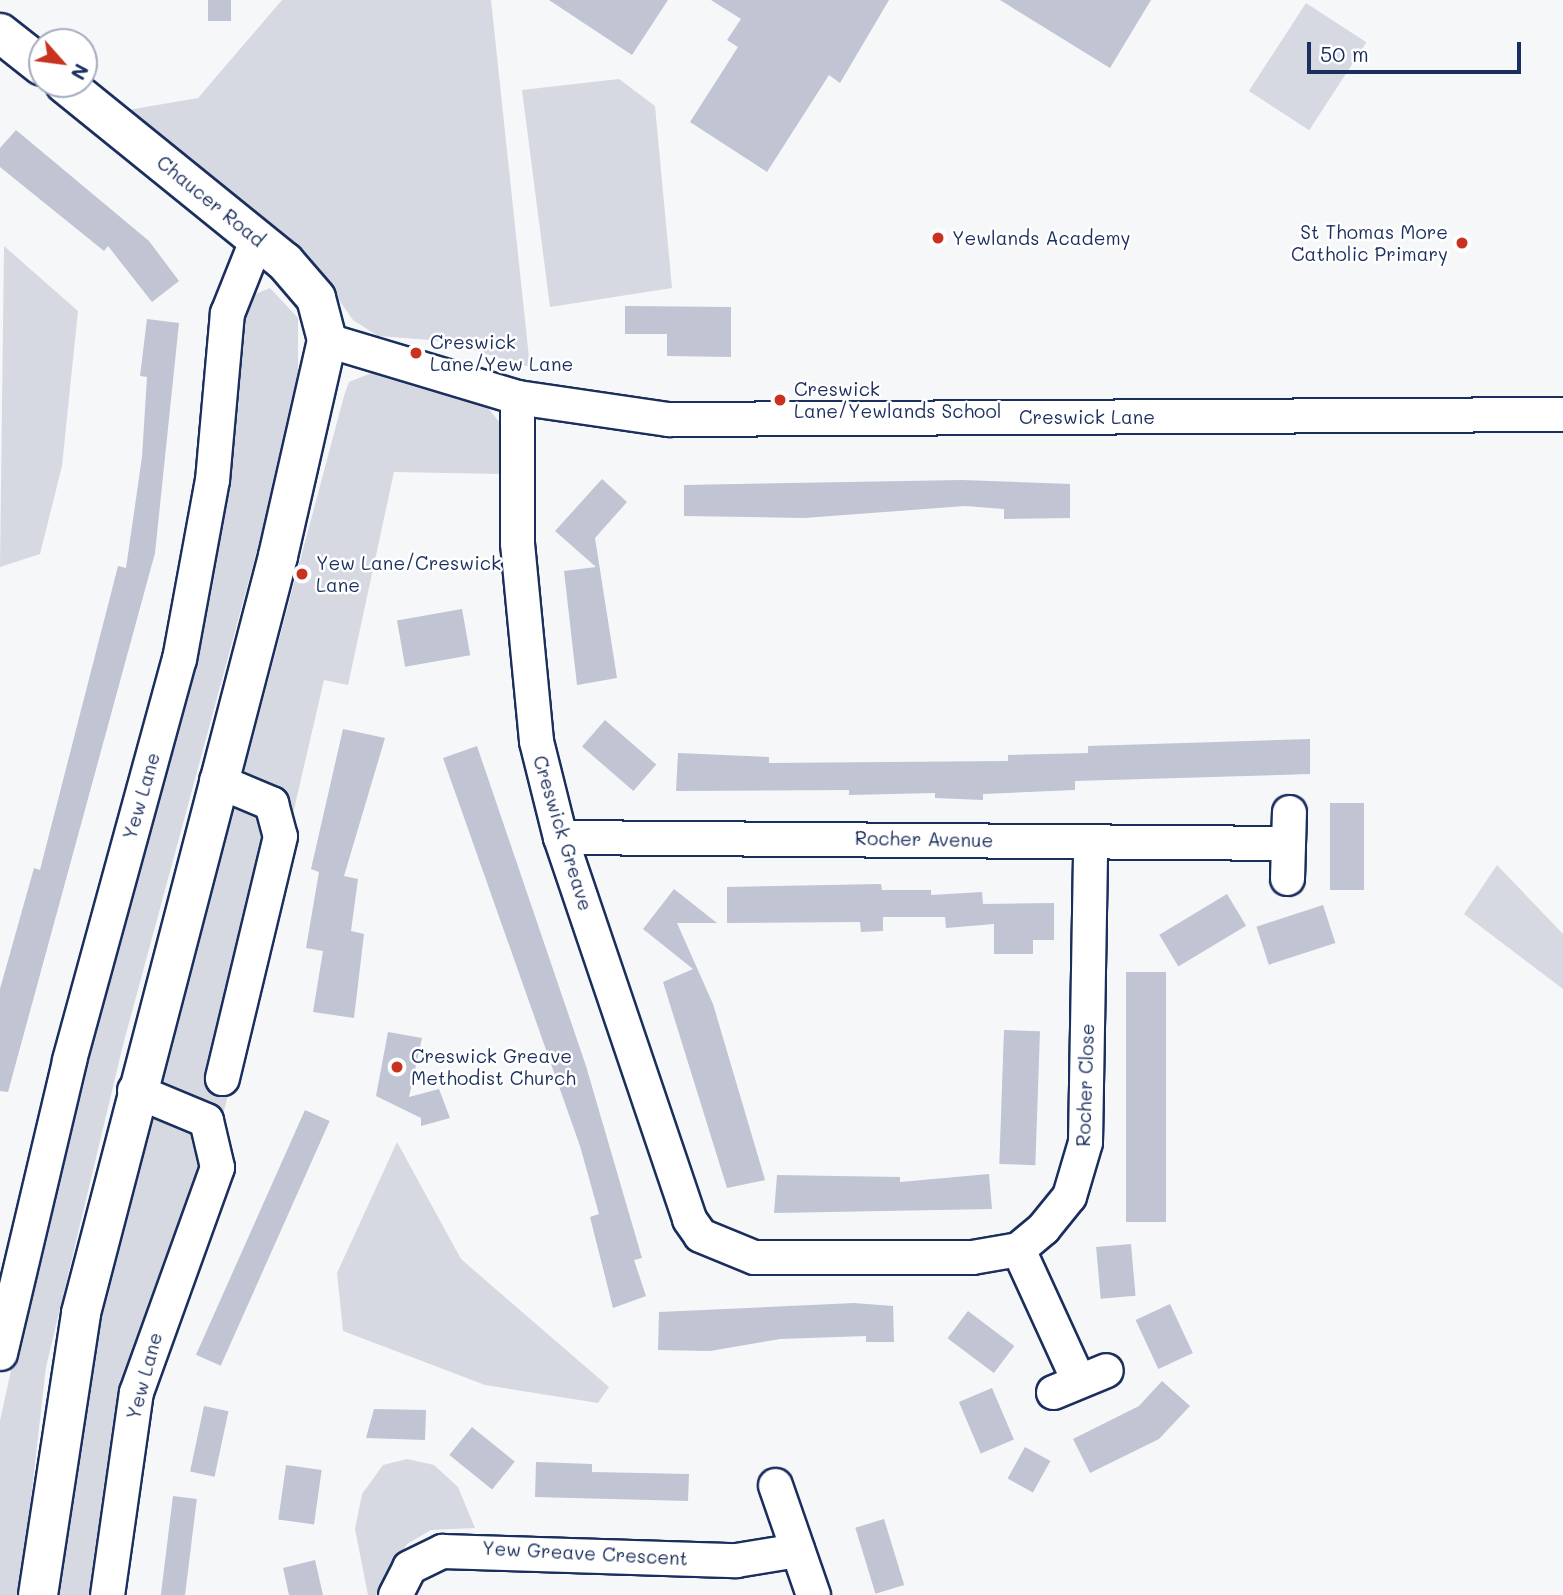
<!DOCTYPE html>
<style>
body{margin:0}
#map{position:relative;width:1563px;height:1595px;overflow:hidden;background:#f6f7f9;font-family:Mali,sans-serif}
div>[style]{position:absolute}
.green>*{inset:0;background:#d6d9e2;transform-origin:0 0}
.building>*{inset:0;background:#c0c4d3;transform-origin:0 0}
.roads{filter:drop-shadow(2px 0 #1b2f5e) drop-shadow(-2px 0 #1b2f5e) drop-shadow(0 2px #1b2f5e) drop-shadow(0 -2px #1b2f5e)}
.street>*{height:33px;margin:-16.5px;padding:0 16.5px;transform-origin:16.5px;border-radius:16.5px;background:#fff}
.secondary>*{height:38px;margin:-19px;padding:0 19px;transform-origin:19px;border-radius:19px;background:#fff}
.dots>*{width:19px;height:19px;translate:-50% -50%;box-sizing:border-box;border:4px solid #fff;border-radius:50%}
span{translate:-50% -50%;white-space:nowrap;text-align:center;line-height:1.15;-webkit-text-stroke:5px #fff;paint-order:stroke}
.street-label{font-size:19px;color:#1b2f5e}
.poi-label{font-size:19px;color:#1b2f5e}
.right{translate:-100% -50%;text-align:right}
.left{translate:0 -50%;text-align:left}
.north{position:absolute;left:28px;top:28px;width:70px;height:70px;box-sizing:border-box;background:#fff;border:2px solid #a4acbf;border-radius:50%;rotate:118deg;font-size:19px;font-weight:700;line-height:28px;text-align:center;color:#1b2f5e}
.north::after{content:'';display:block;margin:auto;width:24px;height:32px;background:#c8321e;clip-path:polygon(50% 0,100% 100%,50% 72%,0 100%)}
.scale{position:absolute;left:1307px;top:42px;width:214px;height:32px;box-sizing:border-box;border:4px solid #1b2f5e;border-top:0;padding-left:9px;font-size:21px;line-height:24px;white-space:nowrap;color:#1b2f5e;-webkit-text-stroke:5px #fff;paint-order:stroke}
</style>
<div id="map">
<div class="green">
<i style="clip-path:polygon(282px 0,491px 0,530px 367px,443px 341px,378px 336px,353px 320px,320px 273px,122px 111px,198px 98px)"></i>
<i style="left:1306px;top:3px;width:72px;height:105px;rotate:33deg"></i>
<i style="clip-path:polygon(619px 79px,655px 106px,672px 288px,550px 307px,522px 90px)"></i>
<i style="clip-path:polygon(4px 246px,78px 311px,62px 466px,40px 554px,0 567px)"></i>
<i style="clip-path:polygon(270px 288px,298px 318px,298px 399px,123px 1045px,46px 1367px,20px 1595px,0 1595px,0 1421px,240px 311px,253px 295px)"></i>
<i style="clip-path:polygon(374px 372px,484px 403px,504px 428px,501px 474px,394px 472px,348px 685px,324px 680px,225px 1107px,189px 1203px,95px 1595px,58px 1595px,76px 1434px,110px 1273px,344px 396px,349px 382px)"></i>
<i style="clip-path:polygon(1497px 865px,1563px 934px,1563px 989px,1464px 914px)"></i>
<i style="clip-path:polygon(397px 1142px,461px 1259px,609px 1387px,598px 1403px,485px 1385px,343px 1331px,337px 1273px)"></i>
<i style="clip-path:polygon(407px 1459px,434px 1465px,458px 1487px,475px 1528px,431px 1530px,407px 1544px,376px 1595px,368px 1595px,355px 1529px,362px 1494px,383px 1465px)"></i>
</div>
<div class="building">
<i style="left:208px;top:0;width:23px;height:21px"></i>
<i style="clip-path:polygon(549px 0,668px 0,632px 55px)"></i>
<i style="clip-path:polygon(711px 0,889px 0,840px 83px,829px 75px,767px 172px,690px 122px,738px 47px,727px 40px,741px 19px)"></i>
<i style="clip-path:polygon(1000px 0,1151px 0,1110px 68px)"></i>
<i style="clip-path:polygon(16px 130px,149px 241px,179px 281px,152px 302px,108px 246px,104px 251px,0 167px,0 148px)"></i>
<i style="clip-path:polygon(625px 306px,731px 307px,731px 357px,667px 356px,667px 334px,625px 334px)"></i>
<i style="clip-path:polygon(147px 319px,179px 323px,155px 553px,8px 1092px,0 1091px,0 989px,34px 868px,40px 870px,118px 566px,126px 568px,142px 457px,147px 377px,140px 376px)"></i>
<i style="clip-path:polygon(602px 479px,627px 502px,595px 538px,617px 678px,577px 685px,564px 571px,596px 567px,555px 531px)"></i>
<i style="clip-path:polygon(962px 480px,1070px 484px,1070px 518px,1004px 519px,1004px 509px,965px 506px,804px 518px,684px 516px,684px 485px)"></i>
<i style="left:462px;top:609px;width:47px;height:66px;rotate:80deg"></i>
<i style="left:605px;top:720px;width:68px;height:35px;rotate:41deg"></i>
<i style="clip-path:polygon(343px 729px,385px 738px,344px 876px,358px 879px,351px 931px,364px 934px,354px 1018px,313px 1012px,323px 951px,306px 948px,319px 872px,311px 869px)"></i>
<i style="clip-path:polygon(1310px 739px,1310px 774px,1075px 781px,1075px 790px,983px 794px,983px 800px,935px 798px,935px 793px,849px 795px,849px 790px,676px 791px,678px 753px,769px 757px,769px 763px,1008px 761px,1008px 755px,1088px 753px,1088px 746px)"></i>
<i style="clip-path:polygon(477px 746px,586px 1066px,642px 1258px,634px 1260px,646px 1296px,613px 1308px,590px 1217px,599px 1214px,580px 1146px,443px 758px)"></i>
<i style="left:1330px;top:803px;width:34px;height:87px"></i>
<i style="clip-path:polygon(881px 884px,882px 890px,931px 890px,931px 895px,982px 892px,983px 904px,1054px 903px,1054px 940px,1033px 940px,1033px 954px,994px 954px,994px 924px,946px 928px,945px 917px,883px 917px,883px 931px,861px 932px,860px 922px,727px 923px,727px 887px)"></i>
<i style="clip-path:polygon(674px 889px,717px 923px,677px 923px,713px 1004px,765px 1180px,727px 1188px,663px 982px,693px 969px,643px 929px)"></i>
<i style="left:1227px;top:894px;width:37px;height:79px;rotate:59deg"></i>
<i style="left:1323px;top:905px;width:40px;height:70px;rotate:72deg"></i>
<i style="left:1126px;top:972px;width:40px;height:250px"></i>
<i style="left:1004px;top:1030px;width:36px;height:134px;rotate:2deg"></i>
<i style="clip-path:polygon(388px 1032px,422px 1038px,409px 1097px,439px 1089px,450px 1118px,421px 1126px,421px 1118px,376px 1096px)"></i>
<i style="left:305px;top:1110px;width:27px;height:268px;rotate:24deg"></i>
<i style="clip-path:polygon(989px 1174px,992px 1209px,774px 1213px,777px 1175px,900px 1177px,900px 1182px)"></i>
<i style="left:1131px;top:1244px;width:52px;height:35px;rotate:85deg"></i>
<i style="clip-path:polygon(854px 1303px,893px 1306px,894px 1342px,866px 1342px,866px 1336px,780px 1339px,710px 1351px,658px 1350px,659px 1312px)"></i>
<i style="left:1170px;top:1304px;width:54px;height:38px;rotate:65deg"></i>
<i style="left:968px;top:1311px;width:58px;height:34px;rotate:37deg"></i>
<i style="clip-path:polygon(1162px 1381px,1190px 1406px,1159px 1439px,1090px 1473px,1073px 1439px,1139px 1406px)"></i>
<i style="left:992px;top:1388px;width:56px;height:36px;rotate:67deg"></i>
<i style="left:204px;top:1406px;width:25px;height:67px;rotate:12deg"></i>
<i style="clip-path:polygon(374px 1409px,426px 1410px,425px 1440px,366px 1438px)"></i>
<i style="left:472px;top:1427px;width:55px;height:36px;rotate:39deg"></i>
<i style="left:1025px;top:1447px;width:29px;height:36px;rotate:29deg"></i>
<i style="clip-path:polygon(536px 1462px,592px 1464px,592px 1472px,689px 1474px,688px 1501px,535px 1497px)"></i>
<i style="left:286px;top:1465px;width:36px;height:55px;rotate:8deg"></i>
<i style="left:173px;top:1496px;width:24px;height:100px;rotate:7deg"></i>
<i style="left:884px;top:1519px;width:69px;height:30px;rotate:73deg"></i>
<i style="clip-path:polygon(315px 1560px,323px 1595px,289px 1595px,283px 1568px)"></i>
</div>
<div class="roads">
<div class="street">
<i style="left:327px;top:340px;width:198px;rotate:16.7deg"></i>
<i style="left:517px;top:397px;width:153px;rotate:8.3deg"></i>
<i style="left:668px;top:419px;width:895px;rotate:-0.32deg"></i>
<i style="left:517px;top:397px;width:146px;rotate:90deg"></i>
<i style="left:517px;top:543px;width:199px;rotate:84.5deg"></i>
<i style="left:536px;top:741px;width:99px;rotate:76deg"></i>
<i style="left:560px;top:837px;width:403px;rotate:71.3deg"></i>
<i style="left:689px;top:1219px;width:19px;rotate:55deg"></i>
<i style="left:700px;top:1235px;width:58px;rotate:22.2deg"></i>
<i style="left:754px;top:1257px;width:218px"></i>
<i style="left:972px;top:1257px;width:47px;rotate:-9.9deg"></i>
<i style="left:1018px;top:1249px;width:33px;rotate:-40deg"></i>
<i style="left:1043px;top:1228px;width:41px;rotate:-50.9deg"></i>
<i style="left:1069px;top:1196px;width:56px;rotate:-73.5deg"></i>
<i style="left:1085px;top:1142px;width:301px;rotate:-89deg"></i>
<i style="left:216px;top:780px;width:60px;rotate:22.7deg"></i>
<i style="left:271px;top:803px;width:34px;rotate:75deg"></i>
<i style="left:280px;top:836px;width:249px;rotate:103.5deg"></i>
<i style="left:560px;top:837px;width:728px;rotate:0.47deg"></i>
<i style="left:1287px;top:878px;width:66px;rotate:-88.3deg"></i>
<i style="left:1018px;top:1249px;width:144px;rotate:65.4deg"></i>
<i style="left:0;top:1353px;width:301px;rotate:-76.7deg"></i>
<i style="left:69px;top:1060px;width:416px;rotate:-74.7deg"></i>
<i style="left:179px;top:659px;width:182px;rotate:-79.6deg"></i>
<i style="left:212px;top:480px;width:168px;rotate:-84.9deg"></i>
<i style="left:227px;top:313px;width:81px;rotate:-68.2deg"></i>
<i style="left:1053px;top:1392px;width:57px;rotate:-22.5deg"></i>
<i style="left:775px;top:1485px;width:116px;rotate:70.9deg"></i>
<i style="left:107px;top:1595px;width:205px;rotate:-81.9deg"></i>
<i style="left:136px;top:1392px;width:239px;rotate:-70.2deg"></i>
<i style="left:217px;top:1167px;width:48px;rotate:-103.2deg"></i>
<i style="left:206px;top:1120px;width:78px;rotate:-157.4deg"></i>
<i style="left:395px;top:1595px;width:31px;rotate:-63deg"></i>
<i style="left:409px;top:1567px;width:37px;rotate:-26deg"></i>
<i style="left:442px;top:1551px;width:294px;rotate:1.8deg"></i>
<i style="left:736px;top:1560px;width:62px;rotate:-9.3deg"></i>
</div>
<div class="secondary">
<i style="left:0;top:33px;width:53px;rotate:38.2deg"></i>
<i style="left:38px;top:1595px;width:285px;rotate:-81.3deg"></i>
<i style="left:81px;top:1313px;width:782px;rotate:-75.41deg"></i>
<i style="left:278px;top:556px;width:221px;rotate:-77.2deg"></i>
<i style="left:327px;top:340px;width:43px;rotate:-104.7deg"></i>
<i style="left:316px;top:298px;width:48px;rotate:-130.7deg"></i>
<i style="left:285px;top:262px;width:283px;rotate:-141deg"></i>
</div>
</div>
<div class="dots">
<i style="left:938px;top:238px;background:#c8321e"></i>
<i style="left:1462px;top:243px;background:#c8321e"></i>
<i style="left:416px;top:353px;background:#c8321e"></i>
<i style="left:780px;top:400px;background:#c8321e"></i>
<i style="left:302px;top:574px;background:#c8321e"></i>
<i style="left:397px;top:1067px;background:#c8321e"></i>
</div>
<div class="street-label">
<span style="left:211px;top:201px;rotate:39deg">Chaucer Road</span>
<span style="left:1087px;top:417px">Creswick Lane</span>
<span style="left:141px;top:796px;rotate:-74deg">Yew Lane</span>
<span style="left:563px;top:833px;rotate:73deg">Creswick Greave</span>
<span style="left:924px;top:839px;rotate:1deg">Rocher Avenue</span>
<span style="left:1085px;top:1085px;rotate:-88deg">Rocher Close</span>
<span style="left:144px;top:1376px;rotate:-75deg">Yew Lane</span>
<span style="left:585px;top:1553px;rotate:3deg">Yew Greave Crescent</span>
</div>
<div class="poi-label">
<span class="right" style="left:1448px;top:243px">St Thomas More<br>Catholic Primary</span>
<span class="left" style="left:952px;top:238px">Yewlands Academy</span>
<span class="left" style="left:430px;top:353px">Creswick<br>Lane/Yew Lane</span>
<span class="left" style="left:794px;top:400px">Creswick<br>Lane/Yewlands School</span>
<span class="left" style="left:316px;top:574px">Yew Lane/Creswick<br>Lane</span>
<span class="left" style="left:411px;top:1067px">Creswick Greave<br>Methodist Church</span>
</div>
<div class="north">N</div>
<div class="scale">50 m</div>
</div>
